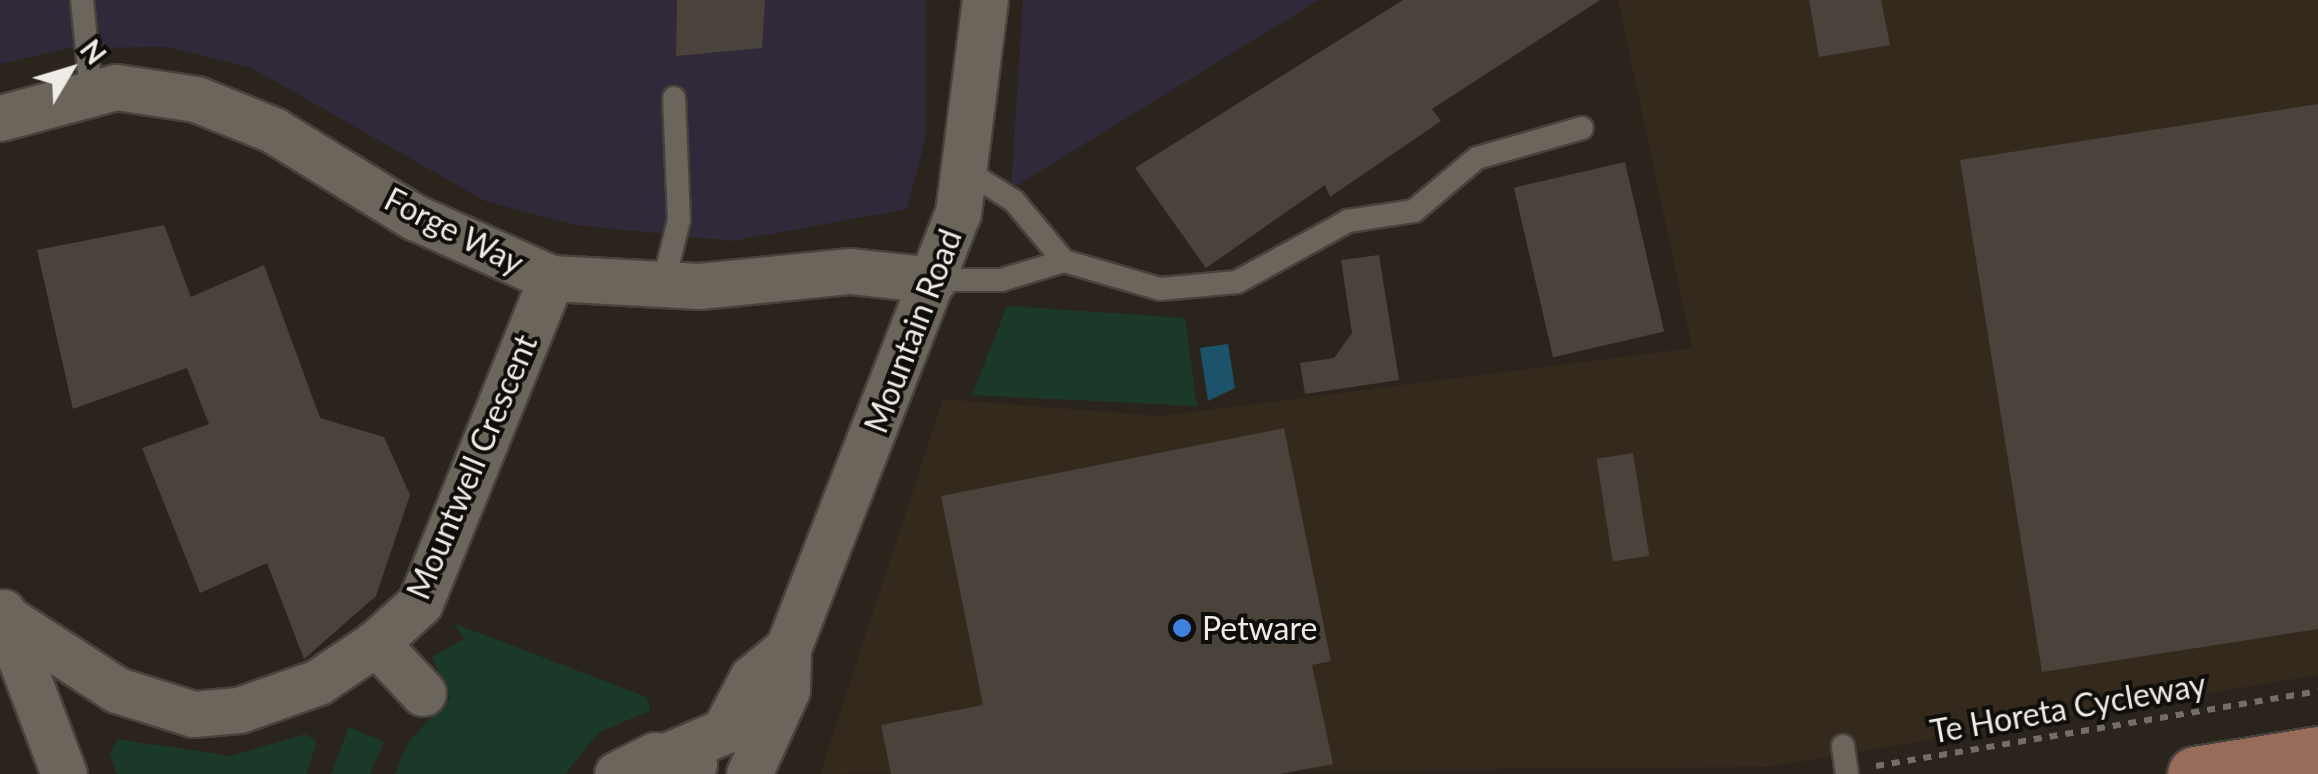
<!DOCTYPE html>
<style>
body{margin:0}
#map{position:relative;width:2318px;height:774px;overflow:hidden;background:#2a241d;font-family:Lato,sans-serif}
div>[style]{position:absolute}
.commercial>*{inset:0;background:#2f2939}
.built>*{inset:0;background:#33291c}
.green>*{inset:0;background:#1b3929}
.water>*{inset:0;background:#1c526a}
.building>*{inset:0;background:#4a433b;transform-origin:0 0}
.path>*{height:6px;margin-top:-3px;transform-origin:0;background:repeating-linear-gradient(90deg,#736e68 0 8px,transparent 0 16px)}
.roads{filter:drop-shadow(2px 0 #48423d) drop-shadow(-2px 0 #48423d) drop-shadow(0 2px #48423d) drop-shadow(0 -2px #48423d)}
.lane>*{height:22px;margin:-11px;padding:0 11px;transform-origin:11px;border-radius:11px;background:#6c655c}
.street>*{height:45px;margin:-22.5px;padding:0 22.5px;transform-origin:22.5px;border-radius:22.5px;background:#6c655c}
.primary>*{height:55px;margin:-27.5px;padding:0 27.5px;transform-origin:27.5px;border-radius:27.5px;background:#986c5a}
.dots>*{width:28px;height:28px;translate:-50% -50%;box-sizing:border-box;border:5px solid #100e0a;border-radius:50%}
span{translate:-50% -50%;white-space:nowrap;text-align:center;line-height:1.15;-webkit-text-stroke:8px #100e0a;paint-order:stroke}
.street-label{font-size:32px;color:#efebe6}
.poi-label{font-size:32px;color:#efebe6}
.left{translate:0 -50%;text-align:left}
.north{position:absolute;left:20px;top:20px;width:100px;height:100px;-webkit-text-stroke:8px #100e0a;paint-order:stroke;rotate:52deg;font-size:28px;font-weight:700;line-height:40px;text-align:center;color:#efebe6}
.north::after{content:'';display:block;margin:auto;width:35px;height:45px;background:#efebe6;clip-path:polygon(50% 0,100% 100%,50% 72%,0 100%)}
</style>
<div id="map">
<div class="commercial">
<i style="clip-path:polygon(0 0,925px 0,925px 140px,907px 209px,733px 241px,575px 225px,485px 201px,252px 68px,167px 47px,70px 48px,0 64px)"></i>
<i style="clip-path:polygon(1023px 0,1319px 0,1011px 189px)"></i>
</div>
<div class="built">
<i style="clip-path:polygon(1618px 0,2318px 0,2318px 675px,1769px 767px,820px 774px,943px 399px,1161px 416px,1692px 348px)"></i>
</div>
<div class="green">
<i style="clip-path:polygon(1007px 306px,1185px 318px,1197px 406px,972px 395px)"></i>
<i style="clip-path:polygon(455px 624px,647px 697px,650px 711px,599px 732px,565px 774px,395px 774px,408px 742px,450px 698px,432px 657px,464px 639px)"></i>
<i style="clip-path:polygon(349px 727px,384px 742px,370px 774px,331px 774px)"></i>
<i style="clip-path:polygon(305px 734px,317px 741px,306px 774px,117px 774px,110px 754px,117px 739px,231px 756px)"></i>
</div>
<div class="water">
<i style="clip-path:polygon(1228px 344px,1235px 388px,1208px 401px,1200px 348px)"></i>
</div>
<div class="building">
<i style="clip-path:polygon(677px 0,765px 0,762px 48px,676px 56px)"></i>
<i style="clip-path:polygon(1403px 0,1600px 0,1432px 109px,1441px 121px,1330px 197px,1325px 185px,1206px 268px,1135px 168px)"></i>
<i style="clip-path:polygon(1809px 0,1881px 0,1890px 45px,1819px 57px)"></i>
<i style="clip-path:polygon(2318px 104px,2318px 629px,2042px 672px,1960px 160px)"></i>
<i style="left:1625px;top:162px;width:174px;height:114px;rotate:77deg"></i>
<i style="clip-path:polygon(164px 225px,191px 297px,264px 265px,320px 418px,384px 437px,410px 495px,376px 596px,304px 659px,267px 563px,200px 593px,142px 448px,209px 424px,187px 368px,73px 409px,37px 250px)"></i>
<i style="clip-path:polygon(1379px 255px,1399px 380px,1305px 394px,1300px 363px,1334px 358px,1352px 333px,1341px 260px)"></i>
<i style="clip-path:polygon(1284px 428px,1331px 661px,1312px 665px,1333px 764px,1280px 774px,891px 774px,881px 725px,983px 705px,941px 496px)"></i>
<i style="left:1633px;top:453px;width:104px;height:37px;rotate:81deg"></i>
</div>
<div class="path">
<i style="left:1876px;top:766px;width:448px;rotate:-9.6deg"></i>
</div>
<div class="roads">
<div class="lane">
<i style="left:82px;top:0;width:92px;rotate:84.4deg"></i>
<i style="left:968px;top:172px;width:54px;rotate:32.2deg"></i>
<i style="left:1014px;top:201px;width:78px;rotate:50.2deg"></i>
<i style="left:1064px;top:261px;width:100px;rotate:16.3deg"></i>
<i style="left:1160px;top:289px;width:77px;rotate:-5.2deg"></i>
<i style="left:1237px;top:282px;width:127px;rotate:-28.8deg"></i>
<i style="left:1348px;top:221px;width:67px;rotate:-8.6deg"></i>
<i style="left:1414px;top:211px;width:82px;rotate:-40.1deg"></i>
<i style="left:1477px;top:158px;width:109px;rotate:-15.9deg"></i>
<i style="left:934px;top:280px;width:67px"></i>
<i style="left:1001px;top:280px;width:66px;rotate:-16.8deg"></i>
<i style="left:663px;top:285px;width:67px;rotate:-76.2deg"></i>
<i style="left:679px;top:220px;width:122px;rotate:-92.3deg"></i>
<i style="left:1843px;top:746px;width:28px;rotate:82deg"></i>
</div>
<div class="street">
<i style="left:0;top:118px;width:120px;rotate:-15deg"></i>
<i style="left:116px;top:87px;width:81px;rotate:8.5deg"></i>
<i style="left:196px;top:99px;width:83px;rotate:21.9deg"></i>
<i style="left:273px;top:130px;width:166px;rotate:31.7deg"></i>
<i style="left:414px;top:217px;width:150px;rotate:24deg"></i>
<i style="left:551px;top:278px;width:148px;rotate:3.1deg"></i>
<i style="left:699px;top:286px;width:152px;rotate:-5.7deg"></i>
<i style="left:850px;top:271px;width:84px;rotate:6.1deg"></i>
<i style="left:3px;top:612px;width:173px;rotate:69.4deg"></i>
<i style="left:5px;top:617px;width:134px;rotate:33.1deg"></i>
<i style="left:117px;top:690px;width:80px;rotate:17.5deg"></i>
<i style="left:193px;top:714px;width:46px;rotate:-5deg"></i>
<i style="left:239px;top:710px;width:84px;rotate:-19.5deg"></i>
<i style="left:318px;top:682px;width:70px;rotate:-33.9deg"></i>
<i style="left:423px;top:693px;width:69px;rotate:-133.2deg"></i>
<i style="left:376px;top:643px;width:59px;rotate:-42.3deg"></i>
<i style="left:420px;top:603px;width:350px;rotate:-68deg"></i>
<i style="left:666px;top:756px;width:63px;rotate:-23.3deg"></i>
<i style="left:724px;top:731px;width:60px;rotate:-62.2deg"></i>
<i style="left:752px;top:678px;width:47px;rotate:-39.8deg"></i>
<i style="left:617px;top:774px;width:42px;rotate:-26.6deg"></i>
<i style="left:655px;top:755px;width:40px;rotate:13deg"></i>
<i style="left:749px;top:774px;width:92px;rotate:-65.7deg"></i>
<i style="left:787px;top:690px;width:42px;rotate:-88.6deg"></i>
<i style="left:788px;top:648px;width:467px;rotate:-68.7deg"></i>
<i style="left:958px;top:213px;width:215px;rotate:-82.8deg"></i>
</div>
<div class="primary">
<i style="left:2195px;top:774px;width:125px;rotate:-9.2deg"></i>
</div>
</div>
<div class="dots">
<i style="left:1182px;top:628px;background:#3f7fe0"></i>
</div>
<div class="street-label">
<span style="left:454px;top:231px;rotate:27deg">Forge Way</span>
<span style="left:913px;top:331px;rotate:-69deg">Mountain Road</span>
<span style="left:472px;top:467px;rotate:-67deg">Mountwell Crescent</span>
<span style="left:2068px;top:708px;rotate:-10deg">Te Horeta Cycleway</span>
</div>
<div class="poi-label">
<span class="left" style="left:1202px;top:628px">Petware</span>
</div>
<div class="north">N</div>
</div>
